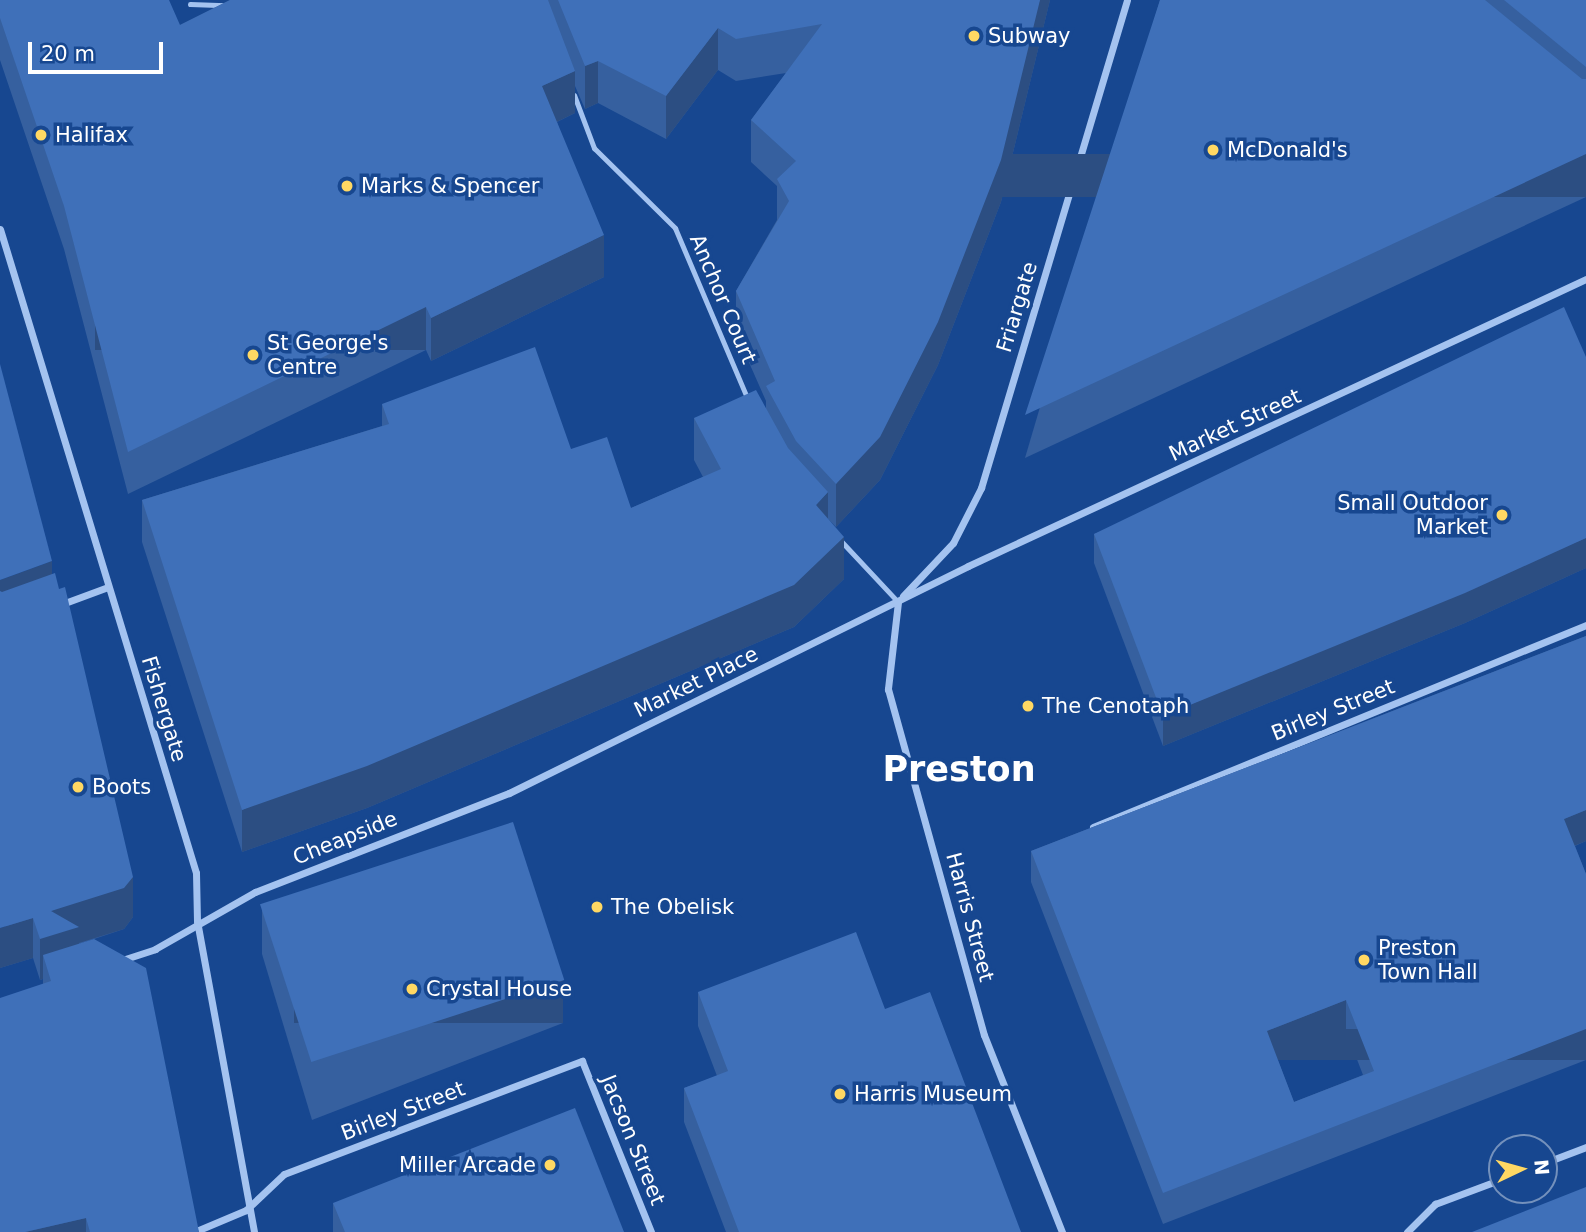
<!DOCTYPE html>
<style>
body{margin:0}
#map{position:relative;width:1586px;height:1232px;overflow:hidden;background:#174790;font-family:"DejaVu Sans",sans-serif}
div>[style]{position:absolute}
.lane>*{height:5px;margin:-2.5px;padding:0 2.5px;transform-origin:2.5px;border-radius:2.5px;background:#a4c3f0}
.street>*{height:7px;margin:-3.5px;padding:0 3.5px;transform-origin:3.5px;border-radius:3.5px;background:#a4c3f0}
.wall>*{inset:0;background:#36609f}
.shaded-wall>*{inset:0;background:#2c4e82;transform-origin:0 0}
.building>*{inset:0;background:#3f70b9;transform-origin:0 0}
.dots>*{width:19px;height:19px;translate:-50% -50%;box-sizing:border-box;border:4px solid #174790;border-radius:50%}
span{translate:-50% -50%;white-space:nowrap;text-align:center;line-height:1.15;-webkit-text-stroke:7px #174790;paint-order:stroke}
.poi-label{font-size:21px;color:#fff}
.left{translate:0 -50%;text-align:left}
.right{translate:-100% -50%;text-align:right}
.street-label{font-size:21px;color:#fff}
.town-label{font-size:35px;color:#fff;font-weight:700}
.north{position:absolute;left:1488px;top:1134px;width:70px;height:70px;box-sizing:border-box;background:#174790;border:2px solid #7491bc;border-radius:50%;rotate:85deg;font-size:19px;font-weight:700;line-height:28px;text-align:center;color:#fff}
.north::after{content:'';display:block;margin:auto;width:24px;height:32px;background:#ffd863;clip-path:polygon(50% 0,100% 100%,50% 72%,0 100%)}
.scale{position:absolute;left:28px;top:42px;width:135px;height:32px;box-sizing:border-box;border:4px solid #fff;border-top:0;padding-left:9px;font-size:21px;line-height:24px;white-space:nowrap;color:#fff;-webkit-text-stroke:5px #174790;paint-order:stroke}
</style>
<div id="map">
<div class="lane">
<i style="left:190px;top:4px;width:35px;rotate:2deg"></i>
<i style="left:574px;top:95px;width:57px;rotate:69.3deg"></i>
<i style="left:594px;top:148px;width:114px;rotate:44.6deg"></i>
<i style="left:675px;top:228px;width:187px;rotate:67deg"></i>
<i style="left:841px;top:541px;width:83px;rotate:46.9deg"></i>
</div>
<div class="street">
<i style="left:0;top:229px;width:673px;rotate:73.07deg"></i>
<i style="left:196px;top:873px;width:48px;rotate:88.8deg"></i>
<i style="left:197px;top:921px;width:316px;rotate:79.6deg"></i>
<i style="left:903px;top:596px;width:73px;rotate:-46.7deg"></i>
<i style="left:953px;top:543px;width:62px;rotate:-63deg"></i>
<i style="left:981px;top:488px;width:509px;rotate:-73.34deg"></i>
<i style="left:898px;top:602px;width:88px;rotate:96.6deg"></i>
<i style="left:888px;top:689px;width:359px;rotate:74.5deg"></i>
<i style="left:984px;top:1035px;width:212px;rotate:68.4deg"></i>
<i style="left:62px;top:604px;width:49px;rotate:-20.3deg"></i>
<i style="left:1093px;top:827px;width:533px;rotate:-22.28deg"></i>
<i style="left:119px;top:961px;width:38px;rotate:-18deg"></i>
<i style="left:155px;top:949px;width:115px;rotate:-29.7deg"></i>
<i style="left:255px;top:892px;width:273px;rotate:-21.3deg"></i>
<i style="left:509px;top:793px;width:512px;rotate:-26.31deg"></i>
<i style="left:968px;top:566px;width:681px;rotate:-24.91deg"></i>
<i style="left:1544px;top:1163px;width:45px;rotate:-20.9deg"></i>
<i style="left:194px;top:1232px;width:56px;rotate:-22.9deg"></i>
<i style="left:246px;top:1210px;width:52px;rotate:-43.5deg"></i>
<i style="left:284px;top:1174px;width:319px;rotate:-20.8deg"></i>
<i style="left:582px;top:1061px;width:184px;rotate:68deg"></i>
<i style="left:1407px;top:1232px;width:40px;rotate:-45deg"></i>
<i style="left:1435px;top:1204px;width:72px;rotate:-20.5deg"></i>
</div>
<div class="wall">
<i style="clip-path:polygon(0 0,180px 25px,230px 0,1050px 0,1001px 202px,938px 365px,880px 480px,836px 527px,828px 519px,844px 579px,794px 627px,367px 808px,242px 852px,142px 542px,142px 500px,382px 426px,382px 404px,571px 449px,631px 508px,703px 477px,694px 460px,694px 418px,766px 408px,766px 401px,736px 333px,736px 291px,777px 220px,777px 186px,751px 162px,751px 120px,786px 73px,736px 81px,718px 70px,666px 139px,598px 103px,585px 109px,575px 86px,575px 113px,557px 122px,604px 277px,431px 361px,426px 350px,128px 494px,64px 249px,0 60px)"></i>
<i style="clip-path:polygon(1160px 0,1586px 0,1586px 197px,1025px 458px)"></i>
<i style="clip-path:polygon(1586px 357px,1586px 568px,1465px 623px,1163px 746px,1094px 563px,1094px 534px)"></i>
<i style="clip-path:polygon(52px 574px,133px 917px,124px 929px,79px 944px,199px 1232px,0 1232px,43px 984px,43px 979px,40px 980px,33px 958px,0 968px)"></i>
<i style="clip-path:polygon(evenodd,1586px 636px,1586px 841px,1575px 846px,1586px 874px,1586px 1060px,1163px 1224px,1031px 882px,1031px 851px,1586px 636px,1346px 1031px,1363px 1075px,1294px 1102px,1277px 1058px,1346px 1031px)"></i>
<i style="clip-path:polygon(262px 910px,563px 1023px,312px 1120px,262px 954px)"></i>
<i style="clip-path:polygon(698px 992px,885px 1009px,1021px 1232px,726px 1232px,684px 1122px,684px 1088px,717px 1076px,698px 1026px)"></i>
<i style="clip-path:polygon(333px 1203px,624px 1232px,333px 1232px)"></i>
</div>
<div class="shaded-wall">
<i style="clip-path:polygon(1040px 0,1050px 0,1001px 202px,938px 365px,880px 480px,836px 527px,836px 484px)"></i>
<i style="clip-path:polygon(718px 28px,718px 70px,666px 139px,666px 96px)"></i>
<i style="clip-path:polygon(598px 61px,598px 103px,585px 109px,585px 66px)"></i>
<i style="clip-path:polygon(575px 71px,575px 113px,542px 129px,542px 86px)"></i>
<i style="left:1586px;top:154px;width:43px;height:619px;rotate:90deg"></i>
<i style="clip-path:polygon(604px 235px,604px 277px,431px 361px,431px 318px)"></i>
<i style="left:426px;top:307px;width:43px;height:331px;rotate:90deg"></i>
<i style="clip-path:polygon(828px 492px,828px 534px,816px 505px)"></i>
<i style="clip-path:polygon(844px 537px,844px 579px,794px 627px,367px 808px,242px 852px,242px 810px)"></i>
<i style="clip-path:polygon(1586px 538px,1586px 568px,1465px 623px,1163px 746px,1163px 716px)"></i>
<i style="clip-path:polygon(52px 561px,52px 601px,0 620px,0 580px)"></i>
<i style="clip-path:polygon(1586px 810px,1586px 841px,1564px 850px,1564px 819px)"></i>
<i style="clip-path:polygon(133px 877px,133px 917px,124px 929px,79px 943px,79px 967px,43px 955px,43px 979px,40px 980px,40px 939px,51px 911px)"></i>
<i style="clip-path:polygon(33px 918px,33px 958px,0 968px,0 928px)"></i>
<i style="left:563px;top:980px;width:43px;height:269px;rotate:90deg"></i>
<i style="clip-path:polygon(1346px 1000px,1346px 1031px,1267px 1062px,1267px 1031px)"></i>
<i style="left:1586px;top:1029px;width:31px;height:454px;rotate:90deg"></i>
<i style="clip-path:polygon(86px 1218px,86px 1232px,25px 1232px)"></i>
</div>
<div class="building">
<i style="clip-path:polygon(0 0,169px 0,180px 25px,230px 0,548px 0,575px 71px,542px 86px,604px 235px,431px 318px,426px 307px,128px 452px,64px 206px,0 18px)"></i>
<i style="clip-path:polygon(558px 0,1040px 0,1001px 160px,938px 322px,880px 437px,836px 484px,796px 441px,766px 386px,775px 381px,736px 291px,789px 201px,777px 179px,796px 161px,751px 120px,822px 24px,736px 39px,718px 28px,666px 96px,598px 61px,585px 66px)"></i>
<i style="clip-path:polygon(1160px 0,1485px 0,1582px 79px,1586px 79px,1586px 154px,1025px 415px)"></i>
<i style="clip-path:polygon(1504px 0,1586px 0,1586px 67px)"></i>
<i style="clip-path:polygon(1564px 307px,1586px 357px,1586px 538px,1465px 593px,1163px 716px,1094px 534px)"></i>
<i style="clip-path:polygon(535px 347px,571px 449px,607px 437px,631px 508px,721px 469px,694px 418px,756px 390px,788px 448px,828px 492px,816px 505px,844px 537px,794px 585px,367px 766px,242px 810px,142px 500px,389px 424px,382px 404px)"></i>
<i style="clip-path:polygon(0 364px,52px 561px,0 580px)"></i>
<i style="clip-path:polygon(55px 573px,59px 589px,65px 587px,133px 877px,124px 888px,51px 911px,79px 927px,40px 939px,33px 918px,0 928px,0 591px,2px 592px)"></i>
<i style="clip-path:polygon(evenodd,1586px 636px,1586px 810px,1564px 819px,1586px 874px,1586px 1029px,1163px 1193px,1031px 851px,1586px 636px,1346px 1000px,1374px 1071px,1294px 1102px,1267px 1031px,1346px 1000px)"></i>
<i style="left:513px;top:822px;width:166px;height:266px;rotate:72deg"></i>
<i style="clip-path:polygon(856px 932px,885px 1009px,930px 992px,1021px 1232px,739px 1232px,684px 1088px,728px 1071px,698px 992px)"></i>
<i style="clip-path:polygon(94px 939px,146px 968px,199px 1232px,90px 1232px,86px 1218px,25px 1232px,0 1232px,0 998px,51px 981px,43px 955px)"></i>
<i style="clip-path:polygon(575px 1108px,624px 1232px,345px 1232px,333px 1203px)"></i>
<i style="clip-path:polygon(1586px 1187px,1586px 1232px,1472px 1232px)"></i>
</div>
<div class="dots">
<i style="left:974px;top:36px;background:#ffd863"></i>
<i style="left:41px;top:135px;background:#ffd863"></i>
<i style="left:1213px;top:150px;background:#ffd863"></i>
<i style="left:347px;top:186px;background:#ffd863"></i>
<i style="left:253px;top:355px;background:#ffd863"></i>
<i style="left:1502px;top:515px;background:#ffd863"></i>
<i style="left:1028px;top:706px;background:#ffd863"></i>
<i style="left:78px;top:787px;background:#ffd863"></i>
<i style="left:597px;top:907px;background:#ffd863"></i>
<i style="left:1364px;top:960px;background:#ffd863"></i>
<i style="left:412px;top:989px;background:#ffd863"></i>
<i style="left:840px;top:1094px;background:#ffd863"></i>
<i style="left:550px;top:1165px;background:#ffd863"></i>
</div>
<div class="poi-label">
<span class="left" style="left:988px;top:36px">Subway</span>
<span class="left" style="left:55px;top:135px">Halifax</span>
<span class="left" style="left:1227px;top:150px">McDonald's</span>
<span class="left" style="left:361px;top:186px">Marks &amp; Spencer</span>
<span class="left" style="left:267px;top:355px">St George's<br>Centre</span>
<span class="right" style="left:1488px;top:515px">Small Outdoor<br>Market</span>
<span class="left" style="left:1042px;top:706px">The Cenotaph</span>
<span class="left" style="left:92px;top:787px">Boots</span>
<span class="left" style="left:611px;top:907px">The Obelisk</span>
<span class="left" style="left:1378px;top:960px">Preston<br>Town Hall</span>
<span class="left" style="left:426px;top:989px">Crystal House</span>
<span class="left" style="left:854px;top:1094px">Harris Museum</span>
<span class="right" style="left:536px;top:1165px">Miller Arcade</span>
</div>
<div class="street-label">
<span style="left:723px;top:299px;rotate:67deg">Anchor Court</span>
<span style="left:1017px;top:307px;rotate:-73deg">Friargate</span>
<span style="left:1235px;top:425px;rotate:-25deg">Market Street</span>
<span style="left:696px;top:682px;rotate:-26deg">Market Place</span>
<span style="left:164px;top:709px;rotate:73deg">Fishergate</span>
<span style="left:1333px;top:710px;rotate:-22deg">Birley Street</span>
<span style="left:345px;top:838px;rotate:-22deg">Cheapside</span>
<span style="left:970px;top:917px;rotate:75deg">Harris Street</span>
<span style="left:403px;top:1111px;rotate:-21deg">Birley Street</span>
<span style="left:633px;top:1140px;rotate:68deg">Jacson Street</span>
</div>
<div class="town-label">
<span style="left:959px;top:769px">Preston</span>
</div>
<div class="north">N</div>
<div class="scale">20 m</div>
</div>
